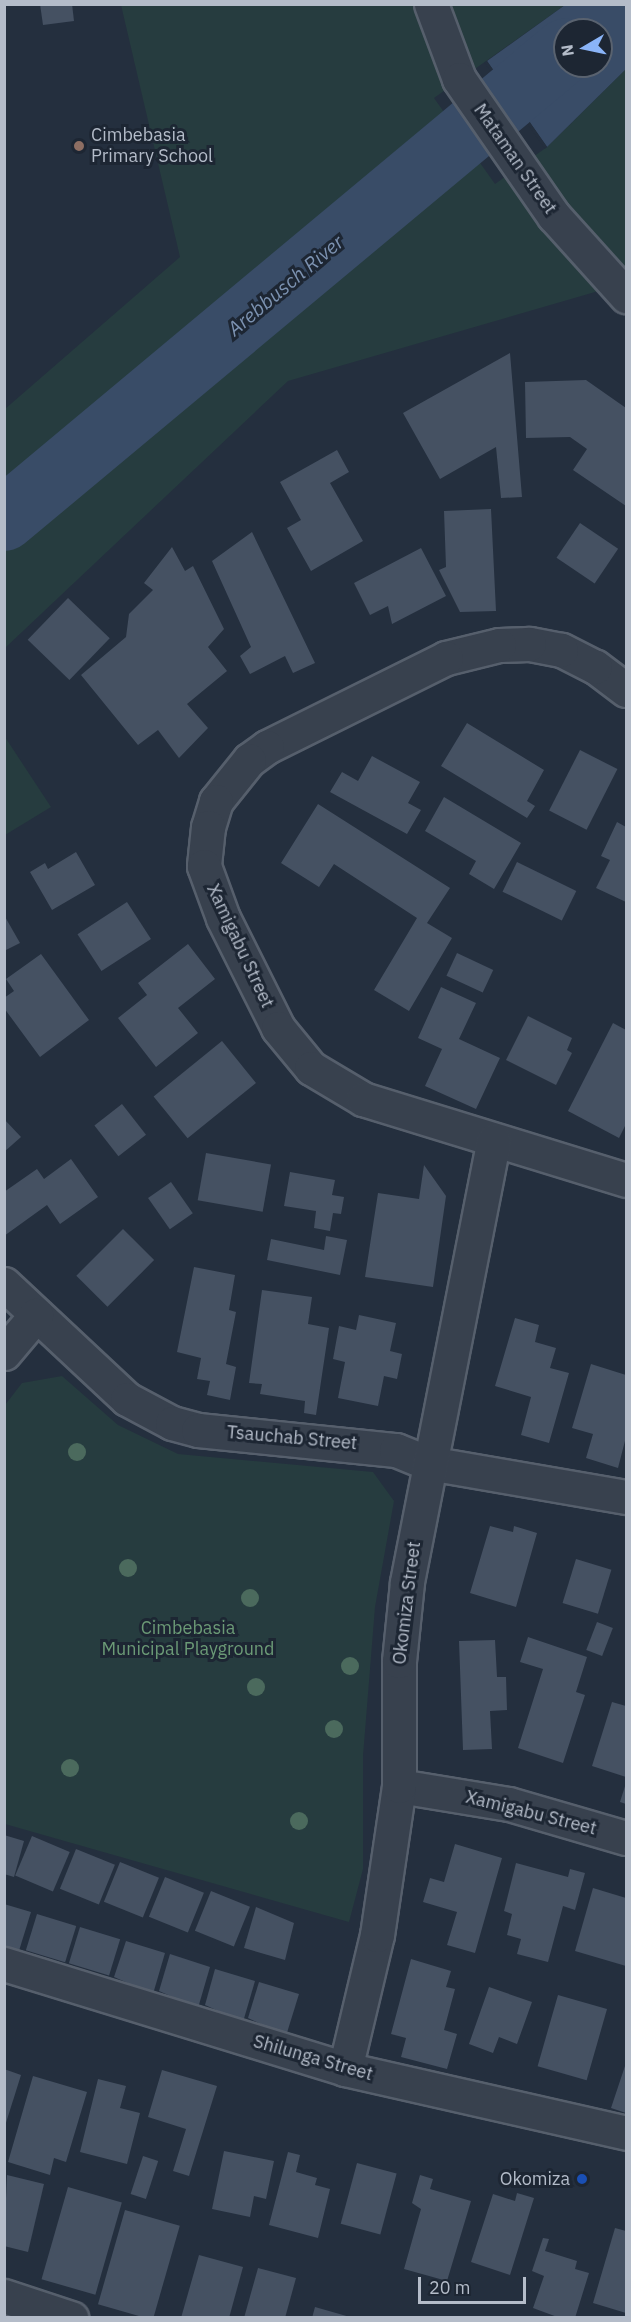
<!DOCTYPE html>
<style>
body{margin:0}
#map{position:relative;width:631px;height:2322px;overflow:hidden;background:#242f3e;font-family:"IBM Plex Sans",sans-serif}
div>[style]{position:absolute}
.green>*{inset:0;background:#263c3f}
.water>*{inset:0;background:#394c67}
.pier>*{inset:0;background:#242f3e;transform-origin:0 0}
.river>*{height:64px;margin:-32px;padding:0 32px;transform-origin:32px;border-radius:32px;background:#394c67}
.building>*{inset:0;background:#455162;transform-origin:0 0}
.roads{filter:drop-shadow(2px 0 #565f6c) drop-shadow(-2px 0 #565f6c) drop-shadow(0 2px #565f6c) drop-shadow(0 -2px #565f6c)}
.street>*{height:33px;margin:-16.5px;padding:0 16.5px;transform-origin:16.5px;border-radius:16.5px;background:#38414e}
.trees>*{width:18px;height:18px;margin:-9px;border-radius:50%;background:#4b6a5d}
.dots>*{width:16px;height:16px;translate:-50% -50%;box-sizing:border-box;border:3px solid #1d2633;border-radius:50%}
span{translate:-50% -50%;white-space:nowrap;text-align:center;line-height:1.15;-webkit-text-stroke:6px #1d2633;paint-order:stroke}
.poi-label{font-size:18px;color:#b4bcc9}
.left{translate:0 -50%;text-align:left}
.right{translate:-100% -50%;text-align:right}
.street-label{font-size:18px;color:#b4bcc9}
.park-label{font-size:18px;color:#6b9a76}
.water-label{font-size:20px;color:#7c92b1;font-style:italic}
.frame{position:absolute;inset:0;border:6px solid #b4bcc9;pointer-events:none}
.north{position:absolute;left:553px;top:18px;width:60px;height:60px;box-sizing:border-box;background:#1d2633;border:2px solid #59626f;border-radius:50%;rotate:261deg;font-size:16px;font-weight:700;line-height:24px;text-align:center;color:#b4bcc9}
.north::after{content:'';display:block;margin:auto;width:21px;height:27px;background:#8ab4f8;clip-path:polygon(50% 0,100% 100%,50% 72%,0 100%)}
.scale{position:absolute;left:418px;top:2277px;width:108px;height:27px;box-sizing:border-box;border:3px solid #b4bcc9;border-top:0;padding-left:8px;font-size:18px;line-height:21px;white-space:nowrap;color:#b4bcc9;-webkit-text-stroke:4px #1d2633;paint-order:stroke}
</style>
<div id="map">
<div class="green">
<i style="clip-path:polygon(121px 5px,565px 5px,434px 98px,495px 184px,547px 147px,626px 69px,626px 283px,288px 381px,5px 648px,5px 409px,180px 257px)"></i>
<i style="clip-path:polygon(5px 737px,51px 807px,5px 835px,4px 835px)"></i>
<i style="clip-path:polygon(62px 1376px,118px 1425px,178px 1454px,373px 1472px,394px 1501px,375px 1607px,363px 1756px,363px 1869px,349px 1922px,5px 1824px,5px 1405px,22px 1383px)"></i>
</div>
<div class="water">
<i style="clip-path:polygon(evenodd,565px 5px,626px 5px,626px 69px,547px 147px,487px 61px,565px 5px,565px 30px,601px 30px,601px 66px,565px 66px,565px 30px)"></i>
</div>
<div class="pier">
<i style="left:487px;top:61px;width:105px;height:3px;rotate:55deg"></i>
</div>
<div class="river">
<i style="left:4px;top:519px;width:731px;rotate:-39.84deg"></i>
</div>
<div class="building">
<i style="clip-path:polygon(40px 4px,72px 4px,74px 21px,43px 25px)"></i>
<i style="clip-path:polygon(510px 353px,522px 497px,501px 498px,496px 447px,440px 479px,403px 413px)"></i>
<i style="clip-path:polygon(586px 380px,626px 408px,626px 506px,573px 470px,587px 449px,570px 437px,526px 438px,525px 382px)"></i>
<i style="clip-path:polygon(337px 450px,349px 472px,330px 483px,363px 541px,311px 571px,287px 528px,301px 520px,280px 482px)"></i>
<i style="clip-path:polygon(491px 509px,496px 611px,460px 612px,439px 570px,446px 567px,444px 511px)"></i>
<i style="left:580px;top:523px;width:46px;height:42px;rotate:34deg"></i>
<i style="clip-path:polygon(252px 532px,315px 663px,293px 673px,285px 656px,250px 674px,240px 656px,251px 647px,212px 561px)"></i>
<i style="clip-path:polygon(172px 547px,185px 571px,193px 566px,224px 629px,208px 647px,227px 671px,187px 704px,208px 728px,179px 758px,158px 730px,138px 745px,81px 675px,126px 637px,129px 614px,153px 590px,144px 583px)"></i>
<i style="clip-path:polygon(421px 548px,446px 596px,392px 624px,388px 606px,370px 615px,354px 583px)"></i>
<i style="left:68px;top:598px;width:58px;height:58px;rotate:44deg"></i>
<i style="clip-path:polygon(467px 723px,544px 770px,527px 801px,535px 806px,527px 818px,441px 766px)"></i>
<i style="left:580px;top:750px;width:42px;height:68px;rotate:27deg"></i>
<i style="clip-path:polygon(372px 756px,420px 782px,408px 803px,421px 810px,407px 834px,330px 792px,342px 772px,358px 781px)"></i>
<i style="clip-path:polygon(444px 797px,521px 843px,494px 889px,469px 874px,476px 861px,425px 831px)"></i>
<i style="clip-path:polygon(318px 804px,450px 888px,427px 923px,452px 938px,409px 1011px,374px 990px,417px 918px,334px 864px,319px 887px,281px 863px)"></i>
<i style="clip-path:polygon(617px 822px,626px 827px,626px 902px,596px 888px,610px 860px,601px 856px)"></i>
<i style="clip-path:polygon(76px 852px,95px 885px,52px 910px,30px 872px,45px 863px,48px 869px)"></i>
<i style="left:517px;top:862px;width:66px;height:33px;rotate:26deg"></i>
<i style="left:127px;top:902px;width:44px;height:59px;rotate:57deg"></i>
<i style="clip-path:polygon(4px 915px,20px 943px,4px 951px)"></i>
<i style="clip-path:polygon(188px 944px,215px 979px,178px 1008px,198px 1033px,156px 1067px,118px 1018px,147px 995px,138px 983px)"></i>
<i style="left:457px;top:953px;width:40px;height:25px;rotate:25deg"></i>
<i style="clip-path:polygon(41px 954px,89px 1020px,40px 1057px,4px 1008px,4px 998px,14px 991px,6px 979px)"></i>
<i style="clip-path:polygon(441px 987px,476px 1003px,459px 1039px,500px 1058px,476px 1109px,425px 1086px,442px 1049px,418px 1038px)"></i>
<i style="clip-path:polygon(528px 1016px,572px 1038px,567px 1050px,572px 1053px,556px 1085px,506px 1060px)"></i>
<i style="clip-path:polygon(613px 1023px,626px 1030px,626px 1124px,619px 1138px,568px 1111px)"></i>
<i style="left:222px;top:1041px;width:54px;height:88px;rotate:51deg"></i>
<i style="left:122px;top:1104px;width:39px;height:35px;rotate:52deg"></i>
<i style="clip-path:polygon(4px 1119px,21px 1137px,4px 1152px)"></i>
<i style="left:206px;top:1153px;width:66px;height:48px;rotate:10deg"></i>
<i style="clip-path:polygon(71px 1159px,98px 1197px,60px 1224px,47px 1205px,4px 1236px,4px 1192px,37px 1169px,44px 1179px)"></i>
<i style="clip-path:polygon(424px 1165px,446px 1196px,433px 1287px,365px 1277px,378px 1193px,419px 1199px)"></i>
<i style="clip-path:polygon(290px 1172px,335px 1180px,332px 1195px,344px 1197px,341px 1214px,333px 1213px,330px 1231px,314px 1228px,316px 1211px,284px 1206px)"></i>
<i style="left:171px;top:1182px;width:38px;height:28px;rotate:55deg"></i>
<i style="left:123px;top:1229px;width:44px;height:66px;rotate:45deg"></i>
<i style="clip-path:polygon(326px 1236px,347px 1240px,340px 1275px,267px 1260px,271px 1239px,324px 1250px)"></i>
<i style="clip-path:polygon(194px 1267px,235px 1275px,229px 1310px,236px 1312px,226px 1364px,236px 1367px,230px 1400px,207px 1395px,210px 1381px,197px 1379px,201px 1358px,177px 1352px)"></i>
<i style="clip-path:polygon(262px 1290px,312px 1297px,308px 1324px,329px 1328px,316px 1415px,304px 1413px,305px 1401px,260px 1394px,262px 1384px,249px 1383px)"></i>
<i style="clip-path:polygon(359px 1315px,396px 1323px,390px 1351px,402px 1354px,397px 1379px,384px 1376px,378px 1406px,338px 1398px,345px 1362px,333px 1359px,339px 1326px,356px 1330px)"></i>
<i style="clip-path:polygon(515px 1318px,539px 1325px,535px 1342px,556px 1348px,550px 1368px,569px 1373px,549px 1443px,521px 1435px,531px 1397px,495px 1386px)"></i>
<i style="clip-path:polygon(591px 1364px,626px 1375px,626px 1437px,618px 1468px,586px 1458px,593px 1434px,572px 1428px)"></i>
<i style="clip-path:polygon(490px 1526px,513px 1532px,514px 1526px,537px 1533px,516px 1607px,470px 1593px)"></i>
<i style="left:576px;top:1559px;width:37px;height:46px;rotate:17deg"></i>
<i style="left:597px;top:1622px;width:17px;height:30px;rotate:21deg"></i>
<i style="clip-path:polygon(528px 1637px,587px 1657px,576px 1692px,585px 1695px,563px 1763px,518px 1748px,543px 1669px,520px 1662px)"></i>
<i style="clip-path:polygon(495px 1640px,497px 1677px,506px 1677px,507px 1710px,490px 1711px,492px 1749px,463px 1750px,459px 1641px)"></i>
<i style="clip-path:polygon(612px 1702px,626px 1706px,626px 1777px,592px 1766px)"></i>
<i style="clip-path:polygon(626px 1783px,626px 1804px,620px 1802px)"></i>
<i style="clip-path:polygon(4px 1835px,24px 1841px,14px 1877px,4px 1874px)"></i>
<i style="left:32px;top:1836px;width:41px;height:43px;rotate:23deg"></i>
<i style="clip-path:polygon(455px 1844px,502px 1858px,475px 1953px,447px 1945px,457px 1912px,423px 1902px,430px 1878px,444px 1882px)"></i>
<i style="left:76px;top:1849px;width:42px;height:43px;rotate:22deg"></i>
<i style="left:120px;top:1862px;width:42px;height:43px;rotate:22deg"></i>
<i style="clip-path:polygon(516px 1863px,568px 1877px,570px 1869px,585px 1873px,575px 1910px,563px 1906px,548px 1962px,517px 1954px,521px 1939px,507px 1935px,512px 1914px,504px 1911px)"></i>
<i style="left:165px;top:1877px;width:42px;height:43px;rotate:22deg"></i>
<i style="clip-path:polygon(593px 1888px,626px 1898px,626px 1966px,575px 1951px)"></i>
<i style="left:211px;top:1891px;width:42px;height:43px;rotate:22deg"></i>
<i style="clip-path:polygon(4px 1904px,31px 1912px,18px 1954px,4px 1950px)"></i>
<i style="clip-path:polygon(256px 1907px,294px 1923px,285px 1960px,244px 1948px)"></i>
<i style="left:37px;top:1914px;width:41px;height:38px;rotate:17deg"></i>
<i style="left:80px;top:1927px;width:42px;height:38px;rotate:17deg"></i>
<i style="clip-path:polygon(126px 1941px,165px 1953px,153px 1994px,114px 1977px)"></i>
<i style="clip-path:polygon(170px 1954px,210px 1967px,198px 2008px,159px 1991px)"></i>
<i style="clip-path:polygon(411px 1959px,451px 1971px,446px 1987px,455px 1989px,444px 2030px,457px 2034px,447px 2069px,401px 2057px,406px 2038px,391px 2034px)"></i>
<i style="clip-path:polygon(215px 1969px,255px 1981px,243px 2022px,205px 2005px)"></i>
<i style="clip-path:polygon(259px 1982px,299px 1994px,286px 2036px,248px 2018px)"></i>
<i style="clip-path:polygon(489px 1987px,532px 2002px,517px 2044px,499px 2037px,493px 2053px,469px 2044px)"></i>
<i style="left:558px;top:1995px;width:51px;height:74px;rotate:16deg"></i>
<i style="clip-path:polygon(626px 2063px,626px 2113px,611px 2108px)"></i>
<i style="clip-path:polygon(4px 2069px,21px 2075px,5px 2126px,4px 2126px)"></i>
<i style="clip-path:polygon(162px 2070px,217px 2086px,189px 2176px,173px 2171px,186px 2129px,148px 2117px)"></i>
<i style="clip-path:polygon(33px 2076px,87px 2092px,66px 2162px,54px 2158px,50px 2175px,8px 2162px)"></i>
<i style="clip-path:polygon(98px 2079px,126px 2086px,120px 2108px,140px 2113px,127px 2164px,80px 2152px)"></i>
<i style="clip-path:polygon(224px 2151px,274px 2161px,266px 2199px,254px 2196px,250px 2217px,212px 2209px)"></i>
<i style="clip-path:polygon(288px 2152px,300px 2155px,296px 2172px,317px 2178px,315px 2185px,330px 2189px,318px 2238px,269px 2225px)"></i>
<i style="left:143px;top:2156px;width:16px;height:40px;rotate:18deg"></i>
<i style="left:357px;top:2163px;width:41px;height:63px;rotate:15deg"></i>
<i style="clip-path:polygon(7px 2175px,44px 2184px,28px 2252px,4px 2246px)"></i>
<i style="clip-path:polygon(420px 2175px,433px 2179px,430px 2189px,471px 2201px,447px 2281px,404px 2269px,421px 2209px,412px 2203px)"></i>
<i style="left:68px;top:2187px;width:56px;height:96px;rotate:16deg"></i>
<i style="clip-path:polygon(517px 2193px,534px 2198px,510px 2275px,471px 2262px,493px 2194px,515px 2201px)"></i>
<i style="left:125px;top:2210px;width:57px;height:98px;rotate:16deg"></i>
<i style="clip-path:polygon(615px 2228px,626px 2231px,626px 2313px,593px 2303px)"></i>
<i style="clip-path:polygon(543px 2238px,549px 2239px,545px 2251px,577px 2261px,575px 2269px,589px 2273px,575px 2318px,560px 2318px,533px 2308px,544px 2276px,532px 2271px)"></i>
<i style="clip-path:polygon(199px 2255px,243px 2267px,229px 2318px,181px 2318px)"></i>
<i style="clip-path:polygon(258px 2268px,296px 2278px,285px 2318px,244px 2318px)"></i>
<i style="clip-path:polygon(315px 2307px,350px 2317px,350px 2318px,312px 2318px)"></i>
</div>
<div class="roads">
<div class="street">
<i style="left:431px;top:4px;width:80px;rotate:69.5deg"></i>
<i style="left:459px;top:79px;width:167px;rotate:55.3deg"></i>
<i style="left:554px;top:216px;width:108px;rotate:48deg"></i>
<i style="left:626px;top:690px;width:39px;rotate:-143deg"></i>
<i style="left:595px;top:667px;width:38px;rotate:-153deg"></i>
<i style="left:561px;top:650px;width:33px;rotate:-169deg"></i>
<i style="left:529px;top:644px;width:30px;rotate:178deg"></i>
<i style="left:499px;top:645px;width:55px;rotate:166.2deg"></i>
<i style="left:446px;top:658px;width:200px;rotate:153.6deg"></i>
<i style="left:267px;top:747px;width:22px;rotate:144deg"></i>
<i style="left:249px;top:760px;width:53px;rotate:128.8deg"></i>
<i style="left:216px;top:801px;width:27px;rotate:107deg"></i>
<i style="left:208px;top:827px;width:39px;rotate:96deg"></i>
<i style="left:204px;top:866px;width:55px;rotate:69.9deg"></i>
<i style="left:223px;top:918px;width:123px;rotate:63.4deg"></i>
<i style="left:278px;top:1028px;width:52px;rotate:50.5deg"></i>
<i style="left:311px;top:1068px;width:61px;rotate:30.8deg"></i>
<i style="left:363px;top:1099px;width:275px;rotate:17.1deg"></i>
<i style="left:4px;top:1284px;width:168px;rotate:43.1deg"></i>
<i style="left:127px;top:1399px;width:51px;rotate:28.1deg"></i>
<i style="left:172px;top:1423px;width:27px;rotate:15deg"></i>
<i style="left:198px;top:1430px;width:199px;rotate:5.8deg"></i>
<i style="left:396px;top:1450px;width:35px;rotate:22deg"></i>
<i style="left:429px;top:1463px;width:200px;rotate:9.8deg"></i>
<i style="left:4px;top:1353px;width:50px;rotate:-49.9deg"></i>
<i style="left:399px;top:1786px;width:111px;rotate:9.3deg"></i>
<i style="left:509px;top:1804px;width:122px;rotate:16.2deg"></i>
<i style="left:4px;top:1964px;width:357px;rotate:17.1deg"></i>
<i style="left:345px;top:2069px;width:288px;rotate:12.8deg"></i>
<i style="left:345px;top:2069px;width:138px;rotate:-76.6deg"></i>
<i style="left:377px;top:1935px;width:151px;rotate:-81.6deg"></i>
<i style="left:399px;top:1786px;width:125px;rotate:-90deg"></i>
<i style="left:399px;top:1661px;width:79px;rotate:-84.2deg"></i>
<i style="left:407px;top:1582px;width:450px;rotate:-78.9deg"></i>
<i style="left:4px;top:2296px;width:71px;rotate:18.2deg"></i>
</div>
</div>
<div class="trees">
<i style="left:77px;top:1452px"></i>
<i style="left:128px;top:1568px"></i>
<i style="left:250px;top:1598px"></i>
<i style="left:350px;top:1666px"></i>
<i style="left:256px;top:1687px"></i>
<i style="left:334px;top:1729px"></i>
<i style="left:70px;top:1768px"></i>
<i style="left:299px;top:1821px"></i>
</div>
<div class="dots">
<i style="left:79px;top:146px;background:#8d6e63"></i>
<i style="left:582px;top:2179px;background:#1a4fb4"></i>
</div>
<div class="poi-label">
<span class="left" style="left:91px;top:146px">Cimbebasia<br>Primary School</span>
<span class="right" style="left:570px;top:2179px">Okomiza</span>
</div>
<div class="street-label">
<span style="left:515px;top:159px;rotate:55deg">Mataman Street</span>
<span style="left:240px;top:946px;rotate:65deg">Xamigabu Street</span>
<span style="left:292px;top:1438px;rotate:5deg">Tsauchab Street</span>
<span style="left:407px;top:1603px;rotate:-83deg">Okomiza Street</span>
<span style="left:531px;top:1813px;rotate:14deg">Xamigabu Street</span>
<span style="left:313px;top:2058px;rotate:16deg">Shilunga Street</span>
</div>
<div class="park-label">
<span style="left:188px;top:1639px">Cimbebasia<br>Municipal Playground</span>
</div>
<div class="water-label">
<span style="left:285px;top:285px;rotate:-40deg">Arebbusch River</span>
</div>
<div class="frame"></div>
<div class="north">N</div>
<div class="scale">20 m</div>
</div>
